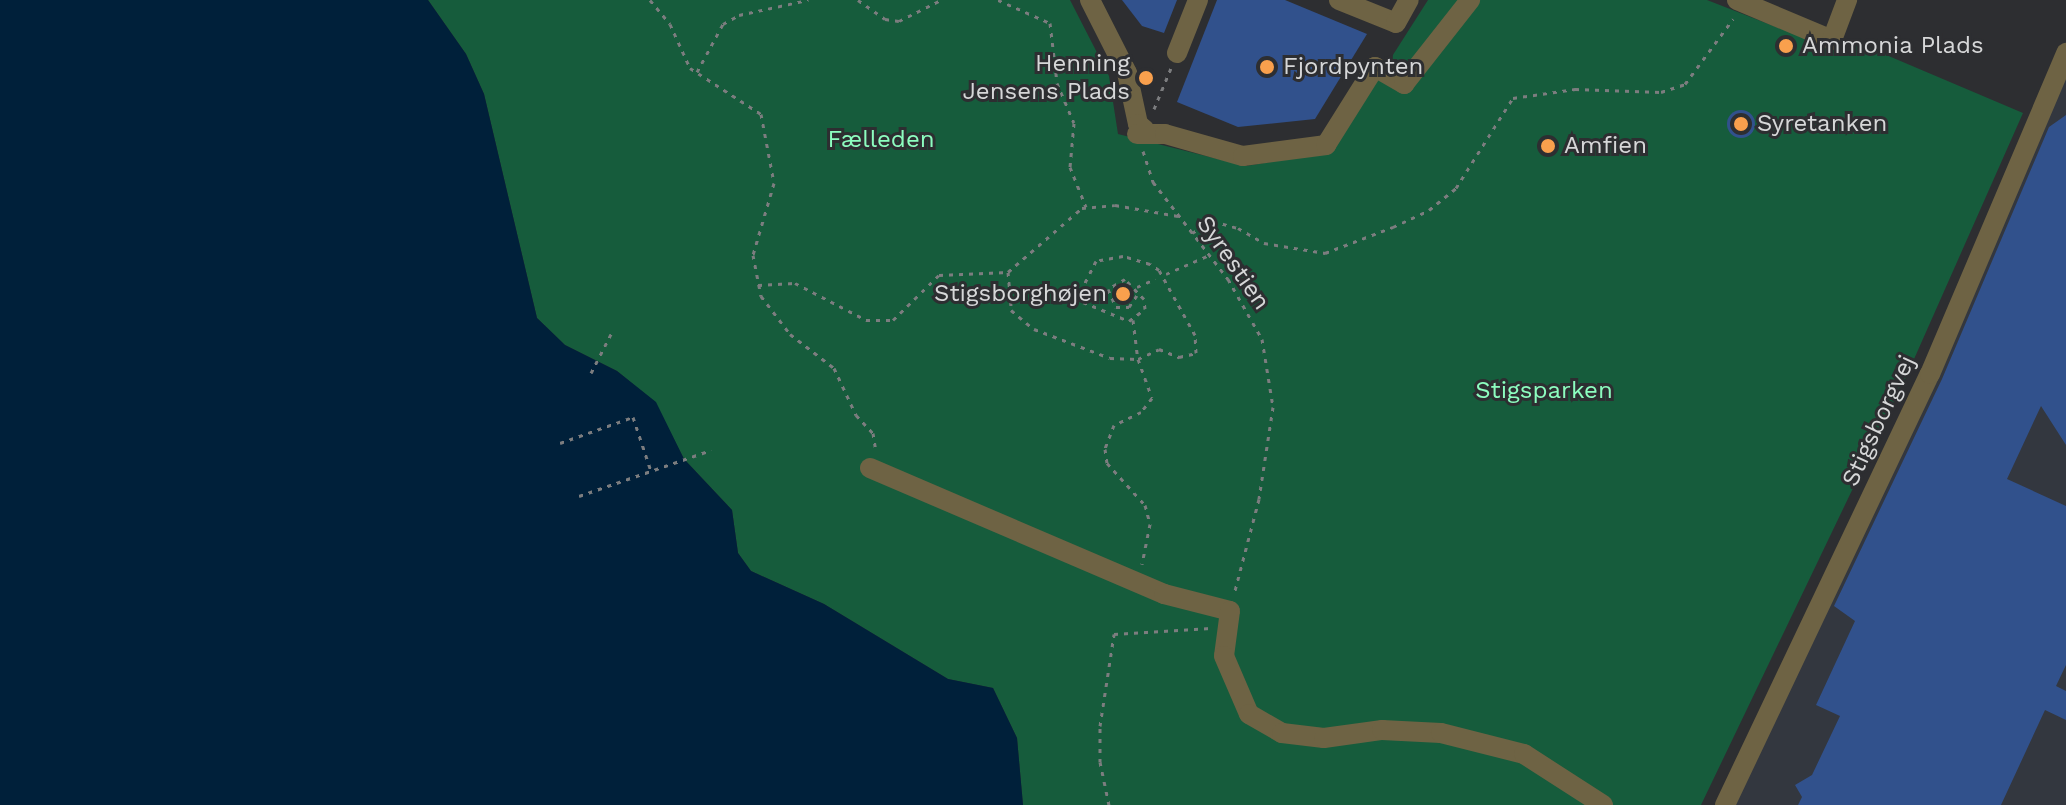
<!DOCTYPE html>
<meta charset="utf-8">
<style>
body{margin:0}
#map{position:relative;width:2066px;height:805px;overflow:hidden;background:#2d2e31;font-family:"Work Sans",sans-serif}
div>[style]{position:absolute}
.built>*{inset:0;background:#33373f}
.green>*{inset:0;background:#165c3c}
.water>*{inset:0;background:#00203a}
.building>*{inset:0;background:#31518c}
.round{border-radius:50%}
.path>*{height:3px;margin-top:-1.5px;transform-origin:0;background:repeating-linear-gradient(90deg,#7c7d7f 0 4px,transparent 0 10px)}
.minor>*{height:20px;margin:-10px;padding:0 10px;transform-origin:10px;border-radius:10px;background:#6e6344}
.dots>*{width:22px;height:22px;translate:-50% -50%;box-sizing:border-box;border:4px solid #2d2e31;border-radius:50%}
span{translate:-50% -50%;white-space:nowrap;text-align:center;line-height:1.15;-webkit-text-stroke:6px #2d2e31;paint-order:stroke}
.poi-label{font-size:24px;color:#d6d7d8}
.left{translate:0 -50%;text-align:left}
.right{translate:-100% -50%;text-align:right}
.park-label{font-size:24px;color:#8cfdbf}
.street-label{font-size:24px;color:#d6d7d8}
</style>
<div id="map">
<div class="built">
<i style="clip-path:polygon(2066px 75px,2066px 805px,1735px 805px)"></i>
</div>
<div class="green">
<i style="clip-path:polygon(428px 0,1070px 0,1109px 76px,1118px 134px,1246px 166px,1331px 152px,1428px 0,1707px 0,1851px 56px,1858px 43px,2023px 113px,1903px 384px,1701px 805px,1023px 805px,1017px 738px,993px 688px,948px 679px,824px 604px,751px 571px,738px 553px,732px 510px,684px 459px,655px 402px,617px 371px,565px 345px,537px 318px,484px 94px,466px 54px)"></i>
</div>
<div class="water">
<i style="clip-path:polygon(0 0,428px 0,466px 54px,484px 94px,537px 318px,565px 345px,617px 371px,656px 402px,684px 459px,732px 510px,738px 553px,751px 571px,824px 604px,948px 679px,993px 688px,1017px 738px,1023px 805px,0 805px)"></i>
</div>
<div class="building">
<i style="clip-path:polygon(1122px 0,1177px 0,1164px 33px,1142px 26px)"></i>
<i style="clip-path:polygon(1217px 0,1285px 0,1367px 34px,1315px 119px,1238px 127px,1177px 102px)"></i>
<i class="round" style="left:1727px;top:110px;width:28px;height:28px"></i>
<i style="clip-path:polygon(2066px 115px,2066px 445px,2041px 406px,2007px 479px,2066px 506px,2066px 665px,2056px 686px,2066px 691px,2066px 720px,2045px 710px,2001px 805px,1798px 805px,1802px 797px,1795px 785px,1812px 775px,1840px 716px,1816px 705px,1855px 621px,1834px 606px,1942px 379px,2049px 127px)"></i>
</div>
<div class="path">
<i style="left:650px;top:0;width:31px;rotate:50deg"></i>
<i style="left:670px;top:24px;width:48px;rotate:65.6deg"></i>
<i style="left:690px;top:68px;width:85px;rotate:32.9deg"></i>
<i style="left:761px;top:114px;width:70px;rotate:79.3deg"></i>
<i style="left:774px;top:183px;width:75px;rotate:106.3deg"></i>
<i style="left:753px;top:255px;width:42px;rotate:79deg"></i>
<i style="left:761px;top:296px;width:48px;rotate:52.7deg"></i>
<i style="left:790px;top:334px;width:56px;rotate:37.7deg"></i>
<i style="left:834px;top:368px;width:52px;rotate:64.9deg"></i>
<i style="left:856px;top:415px;width:25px;rotate:47deg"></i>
<i style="left:873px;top:433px;width:18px;rotate:81deg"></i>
<i style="left:858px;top:0;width:33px;rotate:35deg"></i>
<i style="left:885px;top:19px;width:14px;rotate:8deg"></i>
<i style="left:899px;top:21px;width:47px;rotate:-26.6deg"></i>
<i style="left:998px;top:0;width:57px;rotate:23.9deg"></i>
<i style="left:1050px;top:23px;width:60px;rotate:83.3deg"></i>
<i style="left:1057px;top:83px;width:43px;rotate:67deg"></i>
<i style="left:1074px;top:123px;width:44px;rotate:95.2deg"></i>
<i style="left:1070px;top:167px;width:43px;rotate:68.2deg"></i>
<i style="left:697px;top:72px;width:55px;rotate:-61.6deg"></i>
<i style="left:723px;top:24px;width:18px;rotate:-29deg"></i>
<i style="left:739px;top:15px;width:71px;rotate:-12.3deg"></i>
<i style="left:1154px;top:109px;width:44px;rotate:-67.5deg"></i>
<i style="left:1143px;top:151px;width:33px;rotate:72deg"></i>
<i style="left:1153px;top:182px;width:123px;rotate:52.3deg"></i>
<i style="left:1228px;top:279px;width:69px;rotate:60.5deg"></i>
<i style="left:1262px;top:339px;width:69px;rotate:80.8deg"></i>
<i style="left:1273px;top:407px;width:93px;rotate:98.7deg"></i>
<i style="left:1259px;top:499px;width:98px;rotate:104.7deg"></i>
<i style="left:1192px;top:233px;width:24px;rotate:-30deg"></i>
<i style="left:1213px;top:221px;width:26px;rotate:16deg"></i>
<i style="left:1238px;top:228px;width:30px;rotate:30deg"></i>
<i style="left:1264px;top:243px;width:62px;rotate:9.3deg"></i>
<i style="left:1325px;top:253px;width:73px;rotate:-20.9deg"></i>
<i style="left:1393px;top:227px;width:40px;rotate:-25deg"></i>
<i style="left:1429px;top:210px;width:35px;rotate:-39deg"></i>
<i style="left:1456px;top:188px;width:107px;rotate:-57.7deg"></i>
<i style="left:1513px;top:98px;width:63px;rotate:-8.3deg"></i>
<i style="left:1575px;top:89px;width:86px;rotate:2deg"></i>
<i style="left:1661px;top:92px;width:25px;rotate:-18deg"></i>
<i style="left:1685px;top:84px;width:81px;rotate:-53.6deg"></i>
<i style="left:1008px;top:272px;width:38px;rotate:85deg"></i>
<i style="left:1011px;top:310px;width:30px;rotate:40deg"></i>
<i style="left:1034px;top:329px;width:81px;rotate:20.9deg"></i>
<i style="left:1110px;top:358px;width:28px;rotate:2deg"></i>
<i style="left:1138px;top:359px;width:23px;rotate:-25deg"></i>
<i style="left:1159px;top:349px;width:22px;rotate:22deg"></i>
<i style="left:1179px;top:357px;width:17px;rotate:-13deg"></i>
<i style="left:1196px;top:353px;width:18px;rotate:-93deg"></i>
<i style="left:1195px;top:335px;width:74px;rotate:-119deg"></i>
<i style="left:1159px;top:270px;width:11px;rotate:-146deg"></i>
<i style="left:1150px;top:264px;width:28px;rotate:-163deg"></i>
<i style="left:1123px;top:256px;width:27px;rotate:170deg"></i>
<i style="left:1096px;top:261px;width:37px;rotate:117deg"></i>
<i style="left:1079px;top:294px;width:9px;rotate:63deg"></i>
<i style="left:1083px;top:302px;width:50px;rotate:22.4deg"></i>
<i style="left:1129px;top:321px;width:20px;rotate:-37deg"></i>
<i style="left:1145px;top:309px;width:10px;rotate:-96deg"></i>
<i style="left:1144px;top:299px;width:28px;rotate:-134deg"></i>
<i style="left:1125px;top:279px;width:20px;rotate:150deg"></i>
<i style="left:1108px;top:289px;width:20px;rotate:66deg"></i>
<i style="left:1116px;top:307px;width:13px"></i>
<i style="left:1129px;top:307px;width:14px;rotate:-56deg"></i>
<i style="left:1166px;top:274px;width:47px;rotate:-23.8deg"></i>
<i style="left:758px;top:285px;width:37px;rotate:-3deg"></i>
<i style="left:795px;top:283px;width:80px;rotate:27.5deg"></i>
<i style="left:866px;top:320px;width:27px"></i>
<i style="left:893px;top:320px;width:64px;rotate:-44.4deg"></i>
<i style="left:939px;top:275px;width:69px;rotate:-2.5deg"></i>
<i style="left:1008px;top:272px;width:98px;rotate:-40.9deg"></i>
<i style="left:1082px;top:208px;width:33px;rotate:-5deg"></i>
<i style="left:1115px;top:205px;width:64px;rotate:9.9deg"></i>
<i style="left:1137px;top:287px;width:20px;rotate:-24deg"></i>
<i style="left:1133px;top:320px;width:39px;rotate:83deg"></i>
<i style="left:1138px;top:359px;width:41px;rotate:70.3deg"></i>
<i style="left:1152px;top:398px;width:18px;rotate:128deg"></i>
<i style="left:1141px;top:412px;width:30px;rotate:154deg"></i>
<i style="left:1114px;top:425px;width:26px;rotate:111deg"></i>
<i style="left:1105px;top:449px;width:14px;rotate:82deg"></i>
<i style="left:1107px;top:463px;width:57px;rotate:47.9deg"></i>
<i style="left:1145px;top:505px;width:20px;rotate:75deg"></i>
<i style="left:1150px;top:524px;width:41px;rotate:101.3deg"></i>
<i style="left:591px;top:373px;width:44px;rotate:-62.9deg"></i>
<i style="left:560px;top:443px;width:77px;rotate:-19.6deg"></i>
<i style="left:633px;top:417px;width:57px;rotate:71.6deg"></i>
<i style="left:579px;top:496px;width:140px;rotate:-19.2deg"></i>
<i style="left:1109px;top:805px;width:44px;rotate:-101.8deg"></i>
<i style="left:1100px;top:762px;width:36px;rotate:-90deg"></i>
<i style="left:1100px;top:726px;width:93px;rotate:-81.3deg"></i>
<i style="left:1114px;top:634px;width:97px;rotate:-3.5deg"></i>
</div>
<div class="minor">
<i style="left:1090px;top:0;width:82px;rotate:63.1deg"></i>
<i style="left:1127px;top:73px;width:52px;rotate:77.8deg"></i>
<i style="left:1138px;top:124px;width:9px;rotate:41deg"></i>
<i style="left:1339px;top:0;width:61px;rotate:22deg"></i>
<i style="left:1396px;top:23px;width:26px;rotate:-61deg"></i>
<i style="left:1737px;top:0;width:103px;rotate:22.8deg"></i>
<i style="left:1832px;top:40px;width:43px;rotate:-69.4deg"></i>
<i style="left:1177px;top:53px;width:57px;rotate:-68.4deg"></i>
<i style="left:1137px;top:134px;width:28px"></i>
<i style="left:1165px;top:134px;width:81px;rotate:15.8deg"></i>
<i style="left:1243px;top:156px;width:84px;rotate:-7.5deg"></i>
<i style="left:1326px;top:145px;width:92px;rotate:-57.9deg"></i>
<i style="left:1375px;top:67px;width:34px;rotate:30deg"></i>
<i style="left:1404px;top:84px;width:107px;rotate:-51.8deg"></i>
<i style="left:870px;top:468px;width:320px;rotate:23.2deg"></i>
<i style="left:1164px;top:594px;width:68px;rotate:14.4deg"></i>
<i style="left:1230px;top:611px;width:45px;rotate:97.6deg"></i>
<i style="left:1224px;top:656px;width:63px;rotate:66.7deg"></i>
<i style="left:1249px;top:714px;width:38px;rotate:30deg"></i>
<i style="left:1282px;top:733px;width:42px;rotate:6.8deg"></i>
<i style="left:1324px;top:738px;width:59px;rotate:-7.9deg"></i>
<i style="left:1382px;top:730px;width:59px;rotate:2.9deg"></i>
<i style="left:1441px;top:733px;width:86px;rotate:14.2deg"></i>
<i style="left:1524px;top:754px;width:94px;rotate:32.8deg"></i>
<i style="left:1725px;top:805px;width:477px;rotate:-64.6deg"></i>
<i style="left:1930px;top:374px;width:349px;rotate:-67deg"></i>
</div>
<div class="dots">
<i style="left:1786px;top:46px;background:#f9a04d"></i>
<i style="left:1267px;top:67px;background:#f9a04d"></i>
<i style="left:1146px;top:78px;background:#f9a04d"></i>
<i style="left:1741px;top:124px;background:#f9a04d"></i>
<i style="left:1548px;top:146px;background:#f9a04d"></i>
<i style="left:1123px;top:294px;background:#f9a04d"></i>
</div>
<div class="poi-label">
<span class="left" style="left:1802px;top:46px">Ammonia Plads</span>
<span class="right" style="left:1130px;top:78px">Henning<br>Jensens Plads</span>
<span class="left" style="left:1283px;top:67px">Fjordpynten</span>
<span class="left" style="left:1757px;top:124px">Syretanken</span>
<span class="left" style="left:1564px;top:146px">Amfien</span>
<span class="right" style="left:1107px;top:294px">Stigsborghøjen</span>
</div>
<div class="park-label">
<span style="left:881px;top:140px">Fælleden</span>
<span style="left:1544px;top:391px">Stigsparken</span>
</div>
<div class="street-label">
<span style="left:1233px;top:263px;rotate:55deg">Syrestien</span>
<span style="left:1879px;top:421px;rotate:-65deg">Stigsborgvej</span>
</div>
</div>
